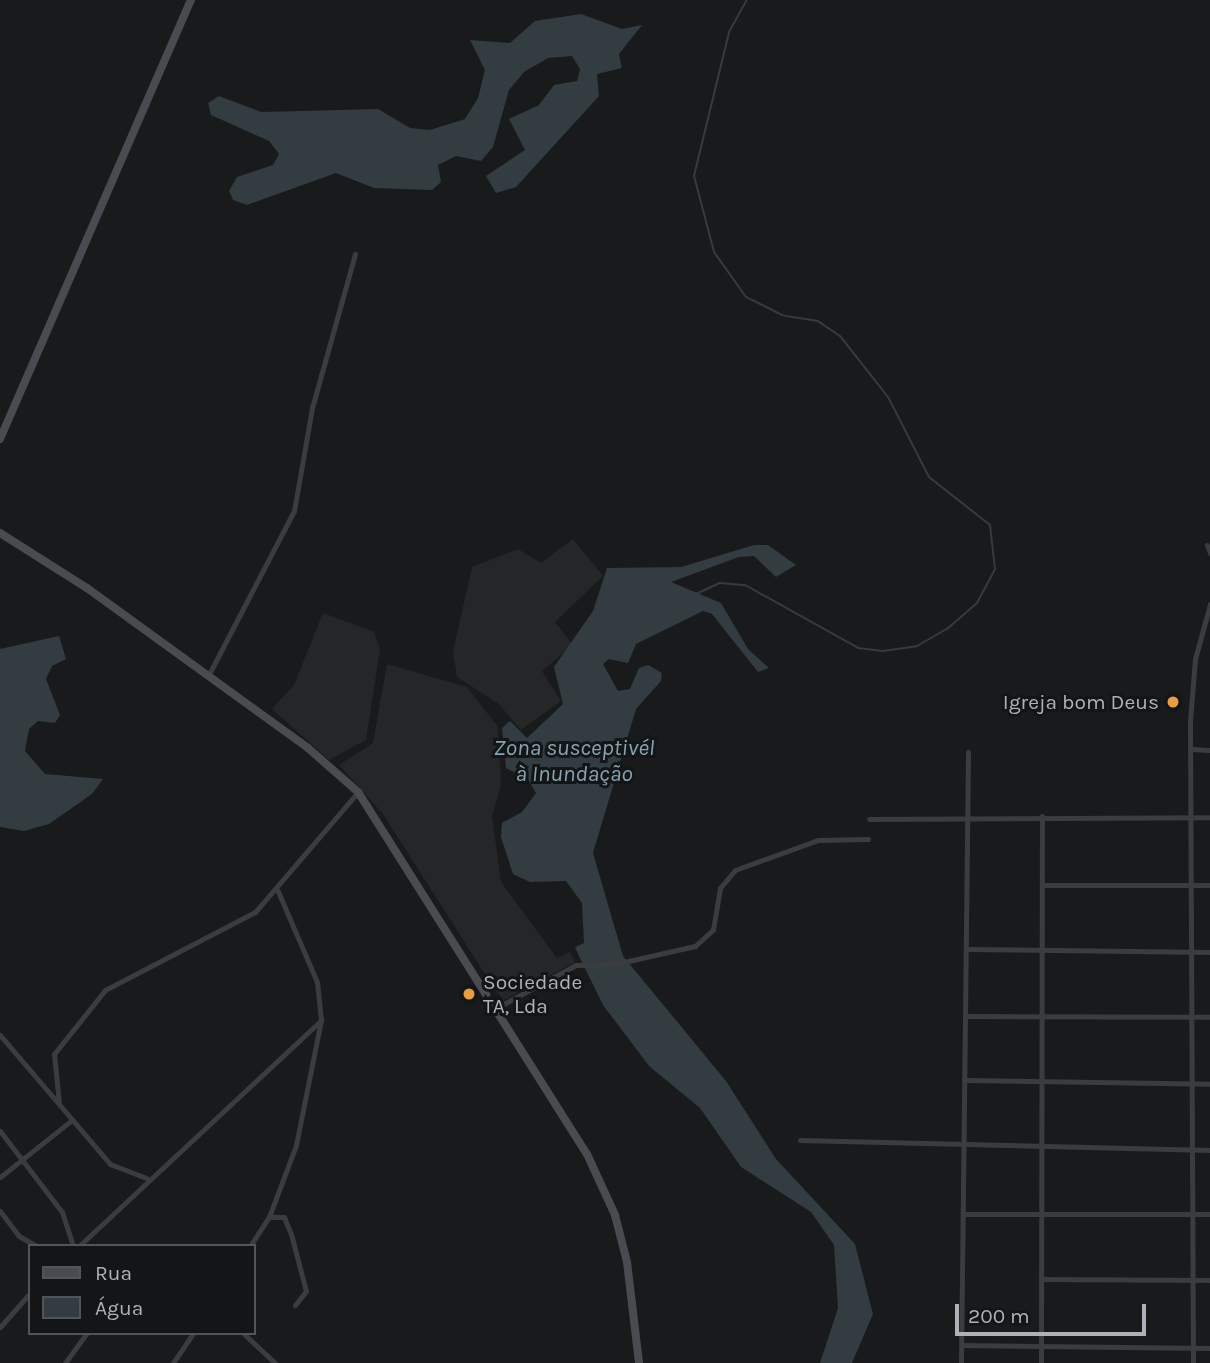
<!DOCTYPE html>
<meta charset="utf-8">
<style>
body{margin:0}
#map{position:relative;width:1210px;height:1363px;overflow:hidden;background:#191a1b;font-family:Karla,sans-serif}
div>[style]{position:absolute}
.built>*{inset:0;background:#252628}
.water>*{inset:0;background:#323c41}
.stream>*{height:2px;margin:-1px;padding:0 1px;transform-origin:1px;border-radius:1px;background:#323c41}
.street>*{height:5px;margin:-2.5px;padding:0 2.5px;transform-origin:2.5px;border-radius:2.5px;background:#3b3c40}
.secondary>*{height:8px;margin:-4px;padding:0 4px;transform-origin:4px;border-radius:4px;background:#494b50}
.dots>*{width:19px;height:19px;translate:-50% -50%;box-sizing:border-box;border:4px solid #141517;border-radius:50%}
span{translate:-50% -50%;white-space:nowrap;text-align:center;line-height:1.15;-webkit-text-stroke:6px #141517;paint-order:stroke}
.poi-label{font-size:21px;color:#adb2ba}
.right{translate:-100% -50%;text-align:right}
.left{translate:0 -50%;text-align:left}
.water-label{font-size:23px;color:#86a3b3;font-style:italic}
.legend{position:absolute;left:28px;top:1244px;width:228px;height:91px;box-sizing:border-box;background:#141517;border:2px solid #515458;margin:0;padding:9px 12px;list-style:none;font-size:21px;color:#adb2ba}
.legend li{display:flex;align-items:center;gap:14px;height:35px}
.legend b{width:35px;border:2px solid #515458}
.scale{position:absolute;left:955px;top:1304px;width:191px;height:32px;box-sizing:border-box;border:4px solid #adb2ba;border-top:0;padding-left:9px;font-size:21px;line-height:24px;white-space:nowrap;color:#adb2ba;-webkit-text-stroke:5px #141517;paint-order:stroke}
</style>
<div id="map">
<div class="built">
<i style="clip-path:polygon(573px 539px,603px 576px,555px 622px,573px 645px,542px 671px,561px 701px,521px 730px,499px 704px,457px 677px,453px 651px,472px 567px,518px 549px,541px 563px)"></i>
<i style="clip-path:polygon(323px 613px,374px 632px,380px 649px,366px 740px,329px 760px,272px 709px,294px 685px)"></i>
<i style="clip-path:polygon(387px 664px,467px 687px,498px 727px,501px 785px,492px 816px,501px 882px,557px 958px,570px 952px,575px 962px,502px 1001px,383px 814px,339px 765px,373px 743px)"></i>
</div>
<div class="water">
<i style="clip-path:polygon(581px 14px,622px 29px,642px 25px,619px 54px,622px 68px,597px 74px,599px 96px,516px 187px,496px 193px,486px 176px,525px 150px,509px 119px,539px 105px,554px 85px,577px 81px,580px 69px,572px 56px,548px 58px,524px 72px,509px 90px,493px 147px,481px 161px,456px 156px,438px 165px,441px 182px,432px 190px,374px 188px,336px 173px,247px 205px,233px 200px,229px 191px,237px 177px,273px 165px,279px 154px,269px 141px,211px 115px,208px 103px,219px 96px,261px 112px,378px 109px,410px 128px,430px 130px,465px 119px,478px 98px,485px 70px,470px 40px,510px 43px,535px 21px)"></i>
<i style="clip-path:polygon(754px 545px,768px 545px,796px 565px,776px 577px,754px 556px,739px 557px,671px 582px,721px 603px,748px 649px,769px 668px,758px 672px,712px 614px,703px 611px,636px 644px,628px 663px,609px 659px,603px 664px,618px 691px,630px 689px,639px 668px,648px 665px,662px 673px,661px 681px,636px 709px,593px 853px,623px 956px,726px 1081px,776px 1159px,855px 1244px,873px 1314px,852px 1363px,820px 1363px,838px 1308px,834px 1245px,811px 1212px,741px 1167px,700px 1108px,649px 1066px,603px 1005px,578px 954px,575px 947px,584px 943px,582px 903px,566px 881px,530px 882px,513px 874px,501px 837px,502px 823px,522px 812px,536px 793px,528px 779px,506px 768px,502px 728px,510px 721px,527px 738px,563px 704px,554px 667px,593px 611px,607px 568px,681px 567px)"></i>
<i style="clip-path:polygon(59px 636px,66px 659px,52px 666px,46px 679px,60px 715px,55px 723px,38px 721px,29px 729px,25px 751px,45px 774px,103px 779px,92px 794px,49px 824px,24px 831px,0 827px,0 649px)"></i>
</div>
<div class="stream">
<i style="left:696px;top:594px;width:26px;rotate:-25deg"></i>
<i style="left:720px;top:583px;width:25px;rotate:5deg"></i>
<i style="left:745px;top:585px;width:129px;rotate:29.1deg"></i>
<i style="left:858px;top:648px;width:25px;rotate:7deg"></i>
<i style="left:883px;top:651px;width:34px;rotate:-8deg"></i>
<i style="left:917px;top:646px;width:34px;rotate:-30deg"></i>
<i style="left:947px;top:629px;width:40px;rotate:-41deg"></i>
<i style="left:977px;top:603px;width:38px;rotate:-62deg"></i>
<i style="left:995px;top:569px;width:44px;rotate:-96.5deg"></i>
<i style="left:990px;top:525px;width:78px;rotate:-141.8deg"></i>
<i style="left:929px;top:477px;width:90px;rotate:-117.1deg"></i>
<i style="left:888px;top:397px;width:78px;rotate:-128.2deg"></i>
<i style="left:840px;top:336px;width:27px;rotate:-146deg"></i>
<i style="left:818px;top:321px;width:36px;rotate:-171deg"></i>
<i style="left:782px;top:315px;width:40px;rotate:-153.4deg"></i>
<i style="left:746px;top:297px;width:55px;rotate:-125.4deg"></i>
<i style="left:714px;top:252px;width:79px;rotate:-104.7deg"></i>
<i style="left:694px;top:176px;width:148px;rotate:-76.3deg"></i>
<i style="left:729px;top:32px;width:37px;rotate:-61deg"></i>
</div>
<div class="street">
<i style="left:1207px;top:545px;width:9px;rotate:69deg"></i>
<i style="left:208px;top:676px;width:186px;rotate:-62.5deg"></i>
<i style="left:294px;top:511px;width:105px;rotate:-80.1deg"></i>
<i style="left:312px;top:408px;width:160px;rotate:-74.4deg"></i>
<i style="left:1190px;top:749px;width:20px;rotate:3deg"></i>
<i style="left:869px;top:819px;width:341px;rotate:-0.3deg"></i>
<i style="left:1043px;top:885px;width:167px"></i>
<i style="left:967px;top:949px;width:243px;rotate:0.7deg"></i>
<i style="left:498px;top:1007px;width:89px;rotate:-28.3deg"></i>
<i style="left:576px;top:965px;width:39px;rotate:-1deg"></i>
<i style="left:615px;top:964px;width:82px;rotate:-12.7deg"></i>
<i style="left:695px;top:946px;width:24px;rotate:-42deg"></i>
<i style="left:713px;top:930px;width:43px;rotate:-80.5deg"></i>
<i style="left:720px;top:888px;width:23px;rotate:-50deg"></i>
<i style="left:735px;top:870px;width:88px;rotate:-19.9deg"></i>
<i style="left:818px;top:840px;width:50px;rotate:-1.1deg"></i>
<i style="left:965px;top:1016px;width:245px;rotate:0.2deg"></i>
<i style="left:0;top:1035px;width:170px;rotate:49.5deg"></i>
<i style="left:110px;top:1164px;width:39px;rotate:21deg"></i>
<i style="left:964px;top:1080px;width:246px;rotate:0.9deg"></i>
<i style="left:59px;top:1104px;width:50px;rotate:-95.7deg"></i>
<i style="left:54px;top:1054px;width:82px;rotate:-51.4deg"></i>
<i style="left:105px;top:990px;width:169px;rotate:-27.5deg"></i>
<i style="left:255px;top:912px;width:158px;rotate:-49.4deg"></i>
<i style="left:0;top:1131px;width:102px;rotate:52.6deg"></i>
<i style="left:62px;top:1212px;width:36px;rotate:72deg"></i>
<i style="left:800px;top:1140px;width:410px;rotate:1.4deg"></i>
<i style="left:0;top:1177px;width:92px;rotate:-38.4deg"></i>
<i style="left:0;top:1211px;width:31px;rotate:53deg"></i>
<i style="left:19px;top:1236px;width:20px;rotate:30deg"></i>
<i style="left:964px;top:1214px;width:246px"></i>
<i style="left:269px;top:1217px;width:15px"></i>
<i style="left:284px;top:1217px;width:18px;rotate:68deg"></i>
<i style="left:291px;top:1234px;width:59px;rotate:75.3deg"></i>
<i style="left:306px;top:1291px;width:18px;rotate:128deg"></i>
<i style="left:79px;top:1246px;width:331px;rotate:-43deg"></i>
<i style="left:250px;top:1246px;width:35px;rotate:-57deg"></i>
<i style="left:269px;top:1217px;width:77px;rotate:-69.4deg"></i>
<i style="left:296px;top:1145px;width:127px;rotate:-78.7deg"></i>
<i style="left:321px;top:1020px;width:38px;rotate:-96deg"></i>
<i style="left:317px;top:982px;width:101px;rotate:-113.3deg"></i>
<i style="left:1041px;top:1279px;width:169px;rotate:0.3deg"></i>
<i style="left:0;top:1327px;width:45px;rotate:-48.6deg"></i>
<i style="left:243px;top:1333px;width:44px;rotate:43.2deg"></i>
<i style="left:962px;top:1345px;width:248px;rotate:0.7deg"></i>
<i style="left:65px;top:1363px;width:37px;rotate:-54deg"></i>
<i style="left:173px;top:1363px;width:36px;rotate:-56deg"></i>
<i style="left:961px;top:1363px;width:611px;rotate:-89.34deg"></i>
<i style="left:1041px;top:1363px;width:547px;rotate:-89.9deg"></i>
<i style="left:1193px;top:1363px;width:642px;rotate:-90.27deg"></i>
<i style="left:1190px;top:721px;width:62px;rotate:-85.4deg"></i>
<i style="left:1195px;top:659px;width:57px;rotate:-74.7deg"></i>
</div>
<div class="secondary">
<i style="left:0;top:439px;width:479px;rotate:-66.5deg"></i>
<i style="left:0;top:533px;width:103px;rotate:32.3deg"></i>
<i style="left:87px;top:588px;width:273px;rotate:35.9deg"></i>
<i style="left:308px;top:748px;width:67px;rotate:41.3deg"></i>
<i style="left:358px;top:792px;width:428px;rotate:57.7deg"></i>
<i style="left:587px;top:1154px;width:67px;rotate:65.3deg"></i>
<i style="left:615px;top:1215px;width:49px;rotate:75.7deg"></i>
<i style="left:627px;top:1262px;width:102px;rotate:83.2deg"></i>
</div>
<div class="dots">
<i style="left:1173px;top:702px;background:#e89d45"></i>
<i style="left:469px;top:994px;background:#e89d45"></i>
</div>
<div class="poi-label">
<span class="right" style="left:1159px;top:702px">Igreja bom Deus</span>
<span class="left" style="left:483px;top:994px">Sociedade<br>TA, Lda</span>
</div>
<div class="water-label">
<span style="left:574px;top:761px">Zona susceptivél<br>à Inundação</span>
</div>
<ul class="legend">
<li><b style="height:9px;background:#494b50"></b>Rua</li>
<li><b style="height:19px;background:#323c41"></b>Água</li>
</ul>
<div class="scale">200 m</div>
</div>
